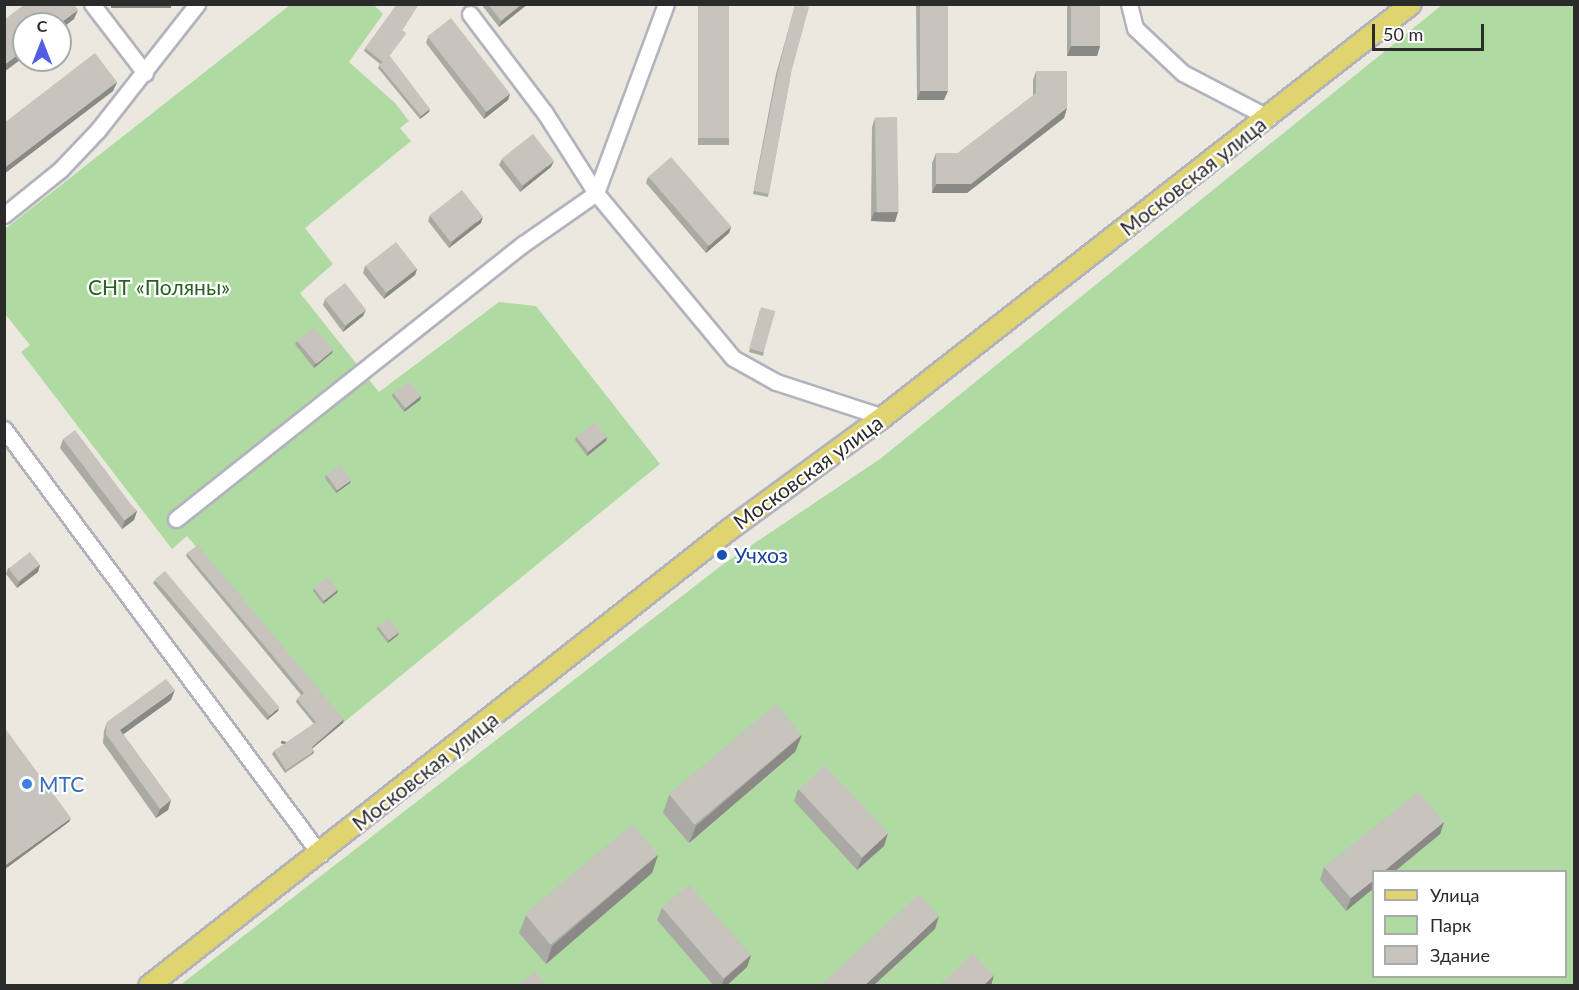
<!DOCTYPE html>
<meta charset="utf-8">
<style>
body{margin:0}
#map{position:relative;width:1579px;height:990px;overflow:hidden;background:#ebe8df;font-family:Lato,sans-serif}
div>[style]{position:absolute}
.green>*{inset:0;background:#afdba2}
.roads{filter:drop-shadow(2px 0 #b3b3bd) drop-shadow(-2px 0 #b3b3bd) drop-shadow(0 2px #b3b3bd) drop-shadow(0 -2px #b3b3bd)}
.minor>*{height:15px;margin:-7.5px;padding:0 7.5px;transform-origin:7.5px;border-radius:7.5px;background:#fff}
.major>*{height:20px;margin:-10px;padding:0 10px;transform-origin:10px;border-radius:10px;background:#e0d46f}
.wall>*{inset:0;background:#aba9a3;transform-origin:0 0}
.shaded-wall>*{inset:0;background:#8b8985;transform-origin:0 0}
.building>*{inset:0;background:#c7c4be;transform-origin:0 0}
.dots>*{width:16px;height:16px;translate:-50% -50%;box-sizing:border-box;border:3px solid #fff;border-radius:50%}
span{translate:-50% -50%;white-space:nowrap;text-align:center;line-height:1.15;-webkit-text-stroke:4.5px #fff;paint-order:stroke}
.street-label{font-size:21px;color:#2b2b2b}
.park-label{font-size:21px;color:#286023}
.transit-label{font-size:21px;color:#164399}
.left{translate:0 -50%;text-align:left}
.shop-label{font-size:21px;color:#366cbe}
.frame{position:absolute;inset:0;border:6px solid #2b2b2b;pointer-events:none}
.legend{position:absolute;left:1372px;top:870px;width:195px;height:108px;box-sizing:border-box;background:#fff;border:2px solid #aaa;margin:0;padding:8px 10px;list-style:none;font-size:18px;color:#2b2b2b}
.legend li{display:flex;align-items:center;gap:12px;height:30px}
.legend b{width:30px;border:2px solid #aaa}
.north{position:absolute;left:12px;top:12px;width:60px;height:60px;box-sizing:border-box;background:#fff;border:2px solid #aaa;border-radius:50%;rotate:0deg;font-size:16px;font-weight:700;line-height:24px;text-align:center;color:#2b2b2b}
.north::after{content:'';display:block;margin:auto;width:21px;height:27px;background:#535ce4;clip-path:polygon(50% 0,100% 100%,50% 72%,0 100%)}
.scale{position:absolute;left:1372px;top:24px;width:112px;height:27px;box-sizing:border-box;border:3px solid #2b2b2b;border-top:0;padding-left:8px;font-size:18px;line-height:21px;white-space:nowrap;color:#2b2b2b;-webkit-text-stroke:4px #fff;paint-order:stroke}
</style>
<div id="map">
<div class="green">
<i style="clip-path:polygon(290px 5px,374px 5px,383px 14px,349px 62px,395px 103px,409px 121px,400px 128px,411px 141px,305px 228px,333px 264px,300px 293px,379px 392px,499px 302px,536px 306px,660px 464px,343px 723px,187px 536px,172px 549px,21px 352px,30px 345px,5px 314px,5px 229px)"></i>
<i style="clip-path:polygon(evenodd,1442px 5px,1574px 5px,1574px 985px,179px 986px,722px 565px,880px 459px,1442px 5px,1374px 872px,1566px 872px,1566px 976px,1374px 976px,1374px 872px)"></i>
</div>
<div class="roads">
<div class="minor">
<i style="left:92px;top:4px;width:87px;rotate:52.5deg"></i>
<i style="left:1129px;top:4px;width:25px;rotate:76deg"></i>
<i style="left:1135px;top:28px;width:66px;rotate:43.2deg"></i>
<i style="left:1183px;top:73px;width:97px;rotate:27.6deg"></i>
<i style="left:470px;top:14px;width:124px;rotate:52.9deg"></i>
<i style="left:545px;top:113px;width:95px;rotate:57.5deg"></i>
<i style="left:596px;top:193px;width:214px;rotate:50.3deg"></i>
<i style="left:733px;top:358px;width:49px;rotate:29.2deg"></i>
<i style="left:776px;top:382px;width:113px;rotate:18.1deg"></i>
<i style="left:4px;top:215px;width:72px;rotate:-38.8deg"></i>
<i style="left:60px;top:170px;width:55px;rotate:-46.5deg"></i>
<i style="left:98px;top:130px;width:160px;rotate:-51.8deg"></i>
<i style="left:4px;top:429px;width:530px;rotate:53.37deg"></i>
<i style="left:176px;top:519px;width:443px;rotate:-38.4deg"></i>
<i style="left:523px;top:244px;width:89px;rotate:-34.9deg"></i>
<i style="left:596px;top:193px;width:202px;rotate:-69.7deg"></i>
</div>
<div class="major">
<i style="left:149px;top:986px;width:739px;rotate:-38.19deg"></i>
<i style="left:730px;top:529px;width:190px;rotate:-36.2deg"></i>
<i style="left:883px;top:417px;width:670px;rotate:-38.03deg"></i>
</div>
</div>
<div class="wall">
<i style="clip-path:polygon(481px 4px,528px 4px,499px 27px)"></i>
<i style="left:698px;top:4px;width:31px;height:141px"></i>
<i style="clip-path:polygon(916px 4px,948px 4px,944px 100px,917px 100px)"></i>
<i style="clip-path:polygon(1067px 4px,1100px 4px,1100px 46px,1097px 56px,1067px 56px)"></i>
<i style="clip-path:polygon(795px 6px,791px 73px,768px 197px,753px 194px,776px 74px)"></i>
<i style="clip-path:polygon(403px 31px,406px 33px,404px 36px,389px 56px,429px 112px,420px 119px,378px 68px,380px 64px,364px 51px,365px 48px)"></i>
<i style="clip-path:polygon(428px 37px,510px 94px,508px 100px,484px 119px,426px 43px)"></i>
<i style="clip-path:polygon(1036px 71px,1067px 108px,1064px 118px,967px 193px,932px 193px,932px 163px,936px 153px,958px 153px,1033px 96px,1033px 80px)"></i>
<i style="clip-path:polygon(117px 82px,113px 91px,4px 174px,4px 123px)"></i>
<i style="clip-path:polygon(875px 118px,895px 222px,871px 221px,872px 127px)"></i>
<i style="clip-path:polygon(502px 159px,551px 167px,520px 192px,499px 165px)"></i>
<i style="clip-path:polygon(648px 177px,731px 227px,729px 233px,706px 253px,646px 183px)"></i>
<i style="clip-path:polygon(430px 215px,481px 223px,449px 248px,428px 221px)"></i>
<i style="clip-path:polygon(365px 266px,417px 269px,415px 275px,384px 299px,363px 273px)"></i>
<i style="clip-path:polygon(325px 299px,363px 316px,343px 332px,323px 305px)"></i>
<i style="clip-path:polygon(760px 310px,764px 352px,763px 356px,749px 352px)"></i>
<i style="clip-path:polygon(297px 341px,332px 353px,314px 368px,295px 344px)"></i>
<i style="clip-path:polygon(393px 393px,421px 396px,420px 400px,404px 412px,392px 396px)"></i>
<i style="clip-path:polygon(576px 437px,607px 437px,606px 441px,587px 456px,575px 440px)"></i>
<i style="clip-path:polygon(63px 439px,137px 511px,134px 520px,122px 529px,60px 448px)"></i>
<i style="clip-path:polygon(326px 475px,350px 483px,336px 493px,325px 478px)"></i>
<i style="clip-path:polygon(187px 553px,343px 723px,312px 749px,313px 754px,285px 773px,272px 754px,274px 751px,314px 724px,296px 702px,297px 699px,301px 695px,186px 556px)"></i>
<i style="clip-path:polygon(40px 565px,38px 572px,17px 588px,6px 574px,8px 568px)"></i>
<i style="clip-path:polygon(155px 580px,278px 711px,267px 720px,153px 583px)"></i>
<i style="clip-path:polygon(314px 588px,338px 590px,337px 593px,323px 604px,313px 591px)"></i>
<i style="clip-path:polygon(378px 626px,398px 635px,388px 643px,377px 629px)"></i>
<i style="clip-path:polygon(171px 700px,123px 734px,171px 800px,168px 810px,156px 818px,103px 743px,104px 731px,107px 722px)"></i>
<i style="clip-path:polygon(802px 735px,795px 752px,689px 843px,663px 813px,669px 795px)"></i>
<i style="clip-path:polygon(798px 789px,888px 833px,884px 846px,857px 870px,794px 801px)"></i>
<i style="clip-path:polygon(1444px 822px,1440px 834px,1394px 872px,1374px 872px,1374px 888px,1346px 911px,1320px 880px,1324px 867px)"></i>
<i style="clip-path:polygon(658px 855px,652px 873px,546px 964px,519px 933px,526px 915px)"></i>
<i style="clip-path:polygon(662px 908px,751px 955px,747px 967px,726px 986px,714px 986px,657px 920px)"></i>
</div>
<div class="shaded-wall">
<i style="left:111px;top:4px;width:60px;height:4px"></i>
<i style="clip-path:polygon(522px 4px,528px 4px,499px 27px,501px 21px)"></i>
<i style="clip-path:polygon(78px 10px,74px 19px,60px 30px,60px 24px,59px 24px)"></i>
<i style="clip-path:polygon(1071px 46px,1100px 46px,1097px 56px,1067px 56px)"></i>
<i style="clip-path:polygon(24px 50px,24px 57px,4px 72px,4px 65px)"></i>
<i style="clip-path:polygon(117px 82px,113px 91px,4px 174px,7px 166px)"></i>
<i style="clip-path:polygon(920px 91px,948px 91px,944px 100px,917px 100px)"></i>
<i style="clip-path:polygon(510px 94px,508px 100px,484px 119px,486px 112px)"></i>
<i style="clip-path:polygon(1067px 108px,1064px 118px,967px 193px,932px 193px,936px 184px)"></i>
<i style="clip-path:polygon(430px 109px,429px 112px,420px 119px,421px 116px)"></i>
<i style="clip-path:polygon(554px 161px,551px 167px,520px 192px,523px 186px)"></i>
<i style="clip-path:polygon(874px 212px,898px 212px,895px 222px,871px 221px)"></i>
<i style="clip-path:polygon(483px 217px,481px 223px,449px 248px,452px 242px)"></i>
<i style="clip-path:polygon(731px 227px,729px 233px,706px 253px,708px 246px)"></i>
<i style="clip-path:polygon(417px 269px,415px 275px,384px 299px,386px 293px)"></i>
<i style="clip-path:polygon(366px 310px,363px 316px,343px 332px,346px 325px)"></i>
<i style="clip-path:polygon(333px 350px,332px 353px,314px 368px,315px 364px)"></i>
<i style="clip-path:polygon(421px 396px,420px 400px,404px 412px,405px 409px)"></i>
<i style="clip-path:polygon(607px 437px,606px 441px,587px 456px,588px 452px)"></i>
<i style="clip-path:polygon(351px 480px,350px 483px,336px 493px,337px 490px)"></i>
<i style="clip-path:polygon(137px 511px,134px 520px,122px 529px,125px 520px)"></i>
<i style="clip-path:polygon(40px 565px,38px 572px,17px 588px,19px 582px)"></i>
<i style="clip-path:polygon(338px 590px,337px 593px,323px 604px,324px 601px)"></i>
<i style="clip-path:polygon(399px 632px,398px 635px,388px 643px,389px 640px)"></i>
<i style="clip-path:polygon(175px 690px,171px 700px,117px 739px,120px 730px)"></i>
<i style="clip-path:polygon(279px 708px,278px 711px,267px 720px,268px 717px)"></i>
<i style="clip-path:polygon(344px 719px,343px 723px,310px 750px,312px 747px)"></i>
<i style="clip-path:polygon(802px 735px,795px 752px,689px 843px,696px 826px)"></i>
<i style="left:314px;top:751px;width:3px;height:34px;rotate:108deg"></i>
<i style="clip-path:polygon(171px 800px,168px 810px,156px 818px,160px 809px)"></i>
<i style="clip-path:polygon(71px 818px,69px 822px,4px 870px,4px 866px)"></i>
<i style="clip-path:polygon(1444px 822px,1440px 834px,1394px 872px,1383px 872px)"></i>
<i style="clip-path:polygon(888px 833px,884px 846px,857px 870px,862px 858px)"></i>
<i style="clip-path:polygon(658px 855px,652px 873px,546px 964px,552px 946px)"></i>
<i style="clip-path:polygon(1374px 880px,1374px 888px,1346px 911px,1351px 898px)"></i>
<i style="clip-path:polygon(939px 916px,935px 929px,873px 986px,864px 986px)"></i>
<i style="clip-path:polygon(751px 955px,747px 967px,726px 986px,721px 986px,724px 979px)"></i>
<i style="clip-path:polygon(994px 975px,991px 986px,983px 986px)"></i>
</div>
<div class="building">
<i style="clip-path:polygon(25px 4px,74px 4px,78px 10px,59px 24px,24px 24px,24px 50px,4px 65px,4px 20px)"></i>
<i style="clip-path:polygon(397px 4px,419px 4px,402px 31px,406px 33px,387px 59px,390px 56px,430px 109px,421px 116px,379px 65px,383px 62px,365px 48px)"></i>
<i style="clip-path:polygon(488px 4px,522px 4px,501px 21px)"></i>
<i style="left:698px;top:4px;width:31px;height:134px"></i>
<i style="clip-path:polygon(795px 4px,801px 4px,809px 7px,791px 73px,769px 194px,754px 191px,778px 71px)"></i>
<i style="left:920px;top:4px;width:28px;height:87px"></i>
<i style="left:1071px;top:4px;width:29px;height:42px"></i>
<i style="left:451px;top:18px;width:96px;height:30px;rotate:52deg"></i>
<i style="clip-path:polygon(95px 53px,117px 82px,7px 166px,4px 162px,4px 123px)"></i>
<i style="clip-path:polygon(1036px 71px,1067px 71px,1067px 108px,971px 184px,936px 184px,936px 153px,958px 153px,1036px 93px)"></i>
<i style="left:897px;top:117px;width:95px;height:22px;rotate:89deg"></i>
<i style="left:533px;top:134px;width:34px;height:40px;rotate:52deg"></i>
<i style="left:671px;top:157px;width:92px;height:30px;rotate:49deg"></i>
<i style="left:462px;top:190px;width:34px;height:41px;rotate:52deg"></i>
<i style="left:396px;top:242px;width:34px;height:39px;rotate:52deg"></i>
<i style="left:345px;top:283px;width:34px;height:26px;rotate:52deg"></i>
<i style="left:761px;top:307px;width:15px;height:43px;rotate:16deg"></i>
<i style="left:314px;top:327px;width:30px;height:22px;rotate:50deg"></i>
<i style="left:409px;top:381px;width:19px;height:20px;rotate:51deg"></i>
<i style="left:595px;top:422px;width:19px;height:24px;rotate:51deg"></i>
<i style="left:75px;top:430px;width:102px;height:15px;rotate:53deg"></i>
<i style="left:340px;top:465px;width:19px;height:17px;rotate:54deg"></i>
<i style="clip-path:polygon(198px 545px,344px 719px,312px 747px,314px 751px,286px 770px,274px 751px,316px 722px,297px 699px,304px 693px,187px 553px)"></i>
<i style="left:30px;top:552px;width:16px;height:27px;rotate:52deg"></i>
<i style="left:165px;top:571px;width:178px;height:13px;rotate:50deg"></i>
<i style="left:328px;top:577px;width:16px;height:18px;rotate:52deg"></i>
<i style="left:388px;top:618px;width:18px;height:13px;rotate:52deg"></i>
<i style="clip-path:polygon(166px 679px,175px 690px,120px 730px,171px 800px,160px 809px,106px 734px,107px 722px)"></i>
<i style="left:776px;top:704px;width:40px;height:140px;rotate:50deg"></i>
<i style="clip-path:polygon(4px 727px,71px 818px,4px 866px)"></i>
<i style="left:825px;top:765px;width:93px;height:36px;rotate:47deg"></i>
<i style="clip-path:polygon(1419px 791px,1444px 822px,1383px 872px,1374px 872px,1374px 880px,1351px 898px,1324px 867px)"></i>
<i style="left:632px;top:824px;width:40px;height:140px;rotate:50deg"></i>
<i style="left:689px;top:884px;width:94px;height:36px;rotate:49deg"></i>
<i style="clip-path:polygon(919px 894px,939px 916px,864px 986px,826px 986px,823px 983px)"></i>
<i style="clip-path:polygon(973px 953px,994px 975px,983px 986px,938px 986px)"></i>
<i style="clip-path:polygon(535px 971px,547px 986px,518px 986px)"></i>
</div>
<div class="dots">
<i style="left:722px;top:555px;background:#1a4fb4"></i>
<i style="left:27px;top:784px;background:#3f7fe0"></i>
</div>
<div class="street-label">
<span style="left:1193px;top:176px;rotate:-38deg">Московская улица</span>
<span style="left:808px;top:472px;rotate:-36deg">Московская улица</span>
<span style="left:425px;top:771px;rotate:-38deg">Московская улица</span>
</div>
<div class="park-label">
<span style="left:159px;top:287px">СНТ «Поляны»</span>
</div>
<div class="transit-label">
<span class="left" style="left:734px;top:555px">Учхоз</span>
</div>
<div class="shop-label">
<span class="left" style="left:39px;top:784px">МТС</span>
</div>
<div class="frame"></div>
<ul class="legend">
<li><b style="height:8px;background:#e0d46f"></b>Улица</li>
<li><b style="height:16px;background:#afdba2"></b>Парк</li>
<li><b style="height:16px;background:#c7c4be"></b>Здание</li>
</ul>
<div class="north">С</div>
<div class="scale">50 m</div>
</div>
